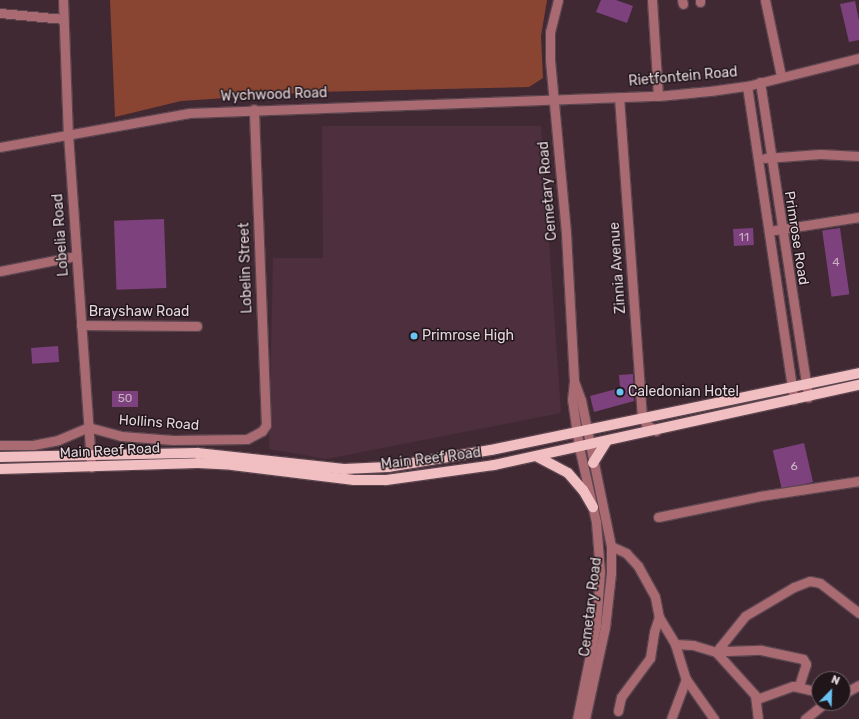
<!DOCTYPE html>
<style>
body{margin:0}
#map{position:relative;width:859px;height:719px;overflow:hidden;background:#412934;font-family:Rubik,sans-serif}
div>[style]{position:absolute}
.built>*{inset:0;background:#4e2f3d}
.green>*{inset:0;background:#894531}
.building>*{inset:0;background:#7d417d;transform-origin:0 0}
.roads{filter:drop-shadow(1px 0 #5b454f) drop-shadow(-1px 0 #5b454f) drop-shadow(0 1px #5b454f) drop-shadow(0 -1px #5b454f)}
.minor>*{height:9px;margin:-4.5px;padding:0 4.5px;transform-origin:4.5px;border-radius:4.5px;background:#a96b71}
.major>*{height:10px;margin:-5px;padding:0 5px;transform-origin:5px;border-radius:5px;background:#f1bec1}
.dots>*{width:11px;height:11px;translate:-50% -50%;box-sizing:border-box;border:2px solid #20161a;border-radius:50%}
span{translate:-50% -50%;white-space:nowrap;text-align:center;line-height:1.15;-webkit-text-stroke:3px #20161a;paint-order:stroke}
.number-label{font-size:12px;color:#cbb0c4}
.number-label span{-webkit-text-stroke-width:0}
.street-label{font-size:14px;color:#e5d5dc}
.poi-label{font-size:14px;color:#e5d5dc}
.left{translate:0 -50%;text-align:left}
.north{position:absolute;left:811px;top:671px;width:40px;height:40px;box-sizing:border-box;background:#20161a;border:1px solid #6f6268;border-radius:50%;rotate:23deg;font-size:11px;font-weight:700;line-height:16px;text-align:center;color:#e5d5dc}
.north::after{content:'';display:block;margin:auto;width:14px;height:18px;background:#6bc3f2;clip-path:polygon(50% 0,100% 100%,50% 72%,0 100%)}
</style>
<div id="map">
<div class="built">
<i style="clip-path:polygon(322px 126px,541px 126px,561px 413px,326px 459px,269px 449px,273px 258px,323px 258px)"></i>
</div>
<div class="green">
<i style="clip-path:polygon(110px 0,547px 0,541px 36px,543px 78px,529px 87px,314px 92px,181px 101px,115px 117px)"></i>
</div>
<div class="building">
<i style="clip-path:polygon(601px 0,616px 0,633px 6px,627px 23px,596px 12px)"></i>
<i style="clip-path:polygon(855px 1px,859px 21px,859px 40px,849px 42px,840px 4px)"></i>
<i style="left:164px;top:219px;width:69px;height:50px;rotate:88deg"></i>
<i style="left:753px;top:228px;width:17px;height:20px;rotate:87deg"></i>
<i style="left:840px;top:228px;width:67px;height:18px;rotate:82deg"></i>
<i style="left:58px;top:346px;width:16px;height:27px;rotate:86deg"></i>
<i style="clip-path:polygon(633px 374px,634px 401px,594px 412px,590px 396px,620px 388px,619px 375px)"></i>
<i style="left:138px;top:391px;width:16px;height:26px;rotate:90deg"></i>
<i style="left:804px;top:443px;width:40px;height:32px;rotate:77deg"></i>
</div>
<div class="roads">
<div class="minor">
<i style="left:63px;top:0;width:134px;rotate:87.9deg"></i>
<i style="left:68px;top:134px;width:334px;rotate:86deg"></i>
<i style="left:558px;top:0;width:33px;rotate:104deg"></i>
<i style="left:550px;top:32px;width:28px;rotate:90deg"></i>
<i style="left:550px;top:60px;width:174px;rotate:84.7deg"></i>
<i style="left:566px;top:233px;width:148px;rotate:86.9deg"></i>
<i style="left:574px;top:381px;width:18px;rotate:96deg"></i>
<i style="left:572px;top:399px;width:49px;rotate:81.7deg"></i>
<i style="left:579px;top:447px;width:77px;rotate:77.2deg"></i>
<i style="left:596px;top:522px;width:50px;rotate:85.4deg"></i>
<i style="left:600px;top:572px;width:53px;rotate:94.3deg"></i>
<i style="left:596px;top:625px;width:96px;rotate:101.4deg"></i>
<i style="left:652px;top:0;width:96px;rotate:86.4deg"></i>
<i style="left:682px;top:0;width:4px;rotate:76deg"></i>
<i style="left:700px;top:0;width:2px;rotate:90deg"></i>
<i style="left:765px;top:0;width:78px;rotate:78.1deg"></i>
<i style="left:0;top:13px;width:63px;rotate:5.4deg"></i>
<i style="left:760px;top:82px;width:319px;rotate:81.3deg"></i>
<i style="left:747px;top:86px;width:317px;rotate:81.5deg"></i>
<i style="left:619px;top:97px;width:321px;rotate:85.9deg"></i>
<i style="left:642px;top:417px;width:8px;rotate:60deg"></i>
<i style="left:646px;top:424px;width:12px;rotate:35deg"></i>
<i style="left:0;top:147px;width:192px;rotate:-10.2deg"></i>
<i style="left:189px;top:113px;width:469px;rotate:-2.1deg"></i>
<i style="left:658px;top:96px;width:52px;rotate:-5.5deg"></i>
<i style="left:710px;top:91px;width:37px;rotate:-8deg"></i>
<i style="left:747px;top:86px;width:115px;rotate:-14deg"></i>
<i style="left:765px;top:158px;width:55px;rotate:-4.2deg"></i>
<i style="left:820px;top:154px;width:39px;rotate:3deg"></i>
<i style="left:775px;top:230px;width:85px;rotate:-8.8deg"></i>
<i style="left:0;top:271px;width:77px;rotate:-11.2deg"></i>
<i style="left:81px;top:325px;width:116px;rotate:0.5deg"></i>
<i style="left:574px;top:381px;width:20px;rotate:70deg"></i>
<i style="left:581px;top:400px;width:149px;rotate:78.4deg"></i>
<i style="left:611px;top:546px;width:27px;rotate:90deg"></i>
<i style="left:611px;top:573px;width:54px;rotate:96.3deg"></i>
<i style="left:605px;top:627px;width:94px;rotate:102.3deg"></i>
<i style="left:0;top:445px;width:33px"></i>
<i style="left:33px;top:445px;width:25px;rotate:-11deg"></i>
<i style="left:58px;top:440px;width:33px;rotate:-23deg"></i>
<i style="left:88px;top:427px;width:34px;rotate:15deg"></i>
<i style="left:121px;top:436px;width:52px;rotate:4.4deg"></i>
<i style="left:173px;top:440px;width:74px;rotate:-0.8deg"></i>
<i style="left:247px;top:439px;width:17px;rotate:-28deg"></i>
<i style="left:262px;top:431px;width:7px;rotate:-56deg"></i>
<i style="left:266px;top:425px;width:316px;rotate:-92.2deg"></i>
<i style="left:658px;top:517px;width:104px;rotate:-11.6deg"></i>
<i style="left:760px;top:496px;width:100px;rotate:-8.6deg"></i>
<i style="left:611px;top:546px;width:17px;rotate:25deg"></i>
<i style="left:626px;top:553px;width:18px;rotate:47deg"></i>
<i style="left:638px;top:566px;width:35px;rotate:61deg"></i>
<i style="left:655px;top:597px;width:20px;rotate:79deg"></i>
<i style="left:659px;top:617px;width:31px;rotate:59deg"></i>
<i style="left:675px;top:644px;width:18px;rotate:3deg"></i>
<i style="left:693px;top:645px;width:24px;rotate:17deg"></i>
<i style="left:716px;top:652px;width:46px;rotate:-51.1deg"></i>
<i style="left:745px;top:616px;width:57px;rotate:-30.6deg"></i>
<i style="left:794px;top:587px;width:17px;rotate:-21deg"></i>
<i style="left:810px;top:581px;width:10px;rotate:11deg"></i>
<i style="left:820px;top:583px;width:49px;rotate:37.6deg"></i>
<i style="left:675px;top:644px;width:37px;rotate:73deg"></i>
<i style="left:686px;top:679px;width:49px;rotate:55deg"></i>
<i style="left:720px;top:647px;width:8px;rotate:30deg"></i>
<i style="left:727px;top:651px;width:34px;rotate:-2deg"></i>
<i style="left:761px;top:650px;width:43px;rotate:12.1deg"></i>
<i style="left:803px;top:659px;width:6px;rotate:59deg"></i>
<i style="left:806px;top:664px;width:23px;rotate:108deg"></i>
<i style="left:716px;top:652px;width:58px;rotate:47.8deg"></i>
<i style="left:755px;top:695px;width:24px;rotate:83deg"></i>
<i style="left:843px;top:694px;width:18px;rotate:-29deg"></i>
<i style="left:757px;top:699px;width:38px;rotate:-20deg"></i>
<i style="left:793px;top:686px;width:27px;rotate:13deg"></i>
<i style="left:618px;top:711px;width:14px;rotate:-78deg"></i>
<i style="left:621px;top:697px;width:49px;rotate:-53.4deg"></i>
<i style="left:650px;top:658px;width:26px;rotate:-81deg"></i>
<i style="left:654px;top:632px;width:16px;rotate:-72deg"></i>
<i style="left:671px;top:719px;width:43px;rotate:-69.4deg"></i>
<i style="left:805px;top:719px;width:26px;rotate:-39deg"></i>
</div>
<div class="major">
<i style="left:536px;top:456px;width:36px;rotate:28deg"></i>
<i style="left:568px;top:473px;width:23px;rotate:49deg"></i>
<i style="left:583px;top:490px;width:20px;rotate:60deg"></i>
<i style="left:0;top:457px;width:197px;rotate:-1.2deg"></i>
<i style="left:197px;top:453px;width:148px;rotate:6.2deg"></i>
<i style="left:344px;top:469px;width:44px;rotate:-2.6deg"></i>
<i style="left:388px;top:467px;width:104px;rotate:-9.4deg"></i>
<i style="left:491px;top:450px;width:376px;rotate:-11.8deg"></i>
<i style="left:593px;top:463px;width:25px;rotate:-58deg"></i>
<i style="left:0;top:469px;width:198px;rotate:-1.7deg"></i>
<i style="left:198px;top:463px;width:34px;rotate:3deg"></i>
<i style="left:232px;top:465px;width:123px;rotate:7deg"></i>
<i style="left:354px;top:480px;width:32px"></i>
<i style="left:386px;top:480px;width:109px;rotate:-7.9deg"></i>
<i style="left:494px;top:465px;width:374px;rotate:-12.4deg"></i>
</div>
</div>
<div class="dots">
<i style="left:414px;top:336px;background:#6bc3f2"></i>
<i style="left:620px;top:392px;background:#6bc3f2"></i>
</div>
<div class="number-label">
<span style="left:744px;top:238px">11</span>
<span style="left:836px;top:263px">4</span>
<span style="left:125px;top:399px">50</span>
<span style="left:794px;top:467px">6</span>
</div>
<div class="street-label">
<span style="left:683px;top:77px;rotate:-5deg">Rietfontein Road</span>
<span style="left:274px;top:95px;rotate:-2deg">Wychwood Road</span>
<span style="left:548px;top:191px;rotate:-95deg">Cemetary Road</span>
<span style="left:61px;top:235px;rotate:-94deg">Lobelia Road</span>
<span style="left:796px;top:238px;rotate:81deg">Primrose Road</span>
<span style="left:246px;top:268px;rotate:-92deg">Lobelin Street</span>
<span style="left:618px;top:268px;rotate:-94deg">Zinnia Avenue</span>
<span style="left:139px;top:312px">Brayshaw Road</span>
<span style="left:159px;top:423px;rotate:4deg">Hollins Road</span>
<span style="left:110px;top:451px;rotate:-3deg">Main Reef Road</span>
<span style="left:431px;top:459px;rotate:-7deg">Main Reef Road</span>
<span style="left:591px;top:607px;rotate:-83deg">Cemetary Road</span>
</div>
<div class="poi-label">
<span class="left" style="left:422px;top:336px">Primrose High</span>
<span class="left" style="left:628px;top:392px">Caledonian Hotel</span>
</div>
<div class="north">N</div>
</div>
